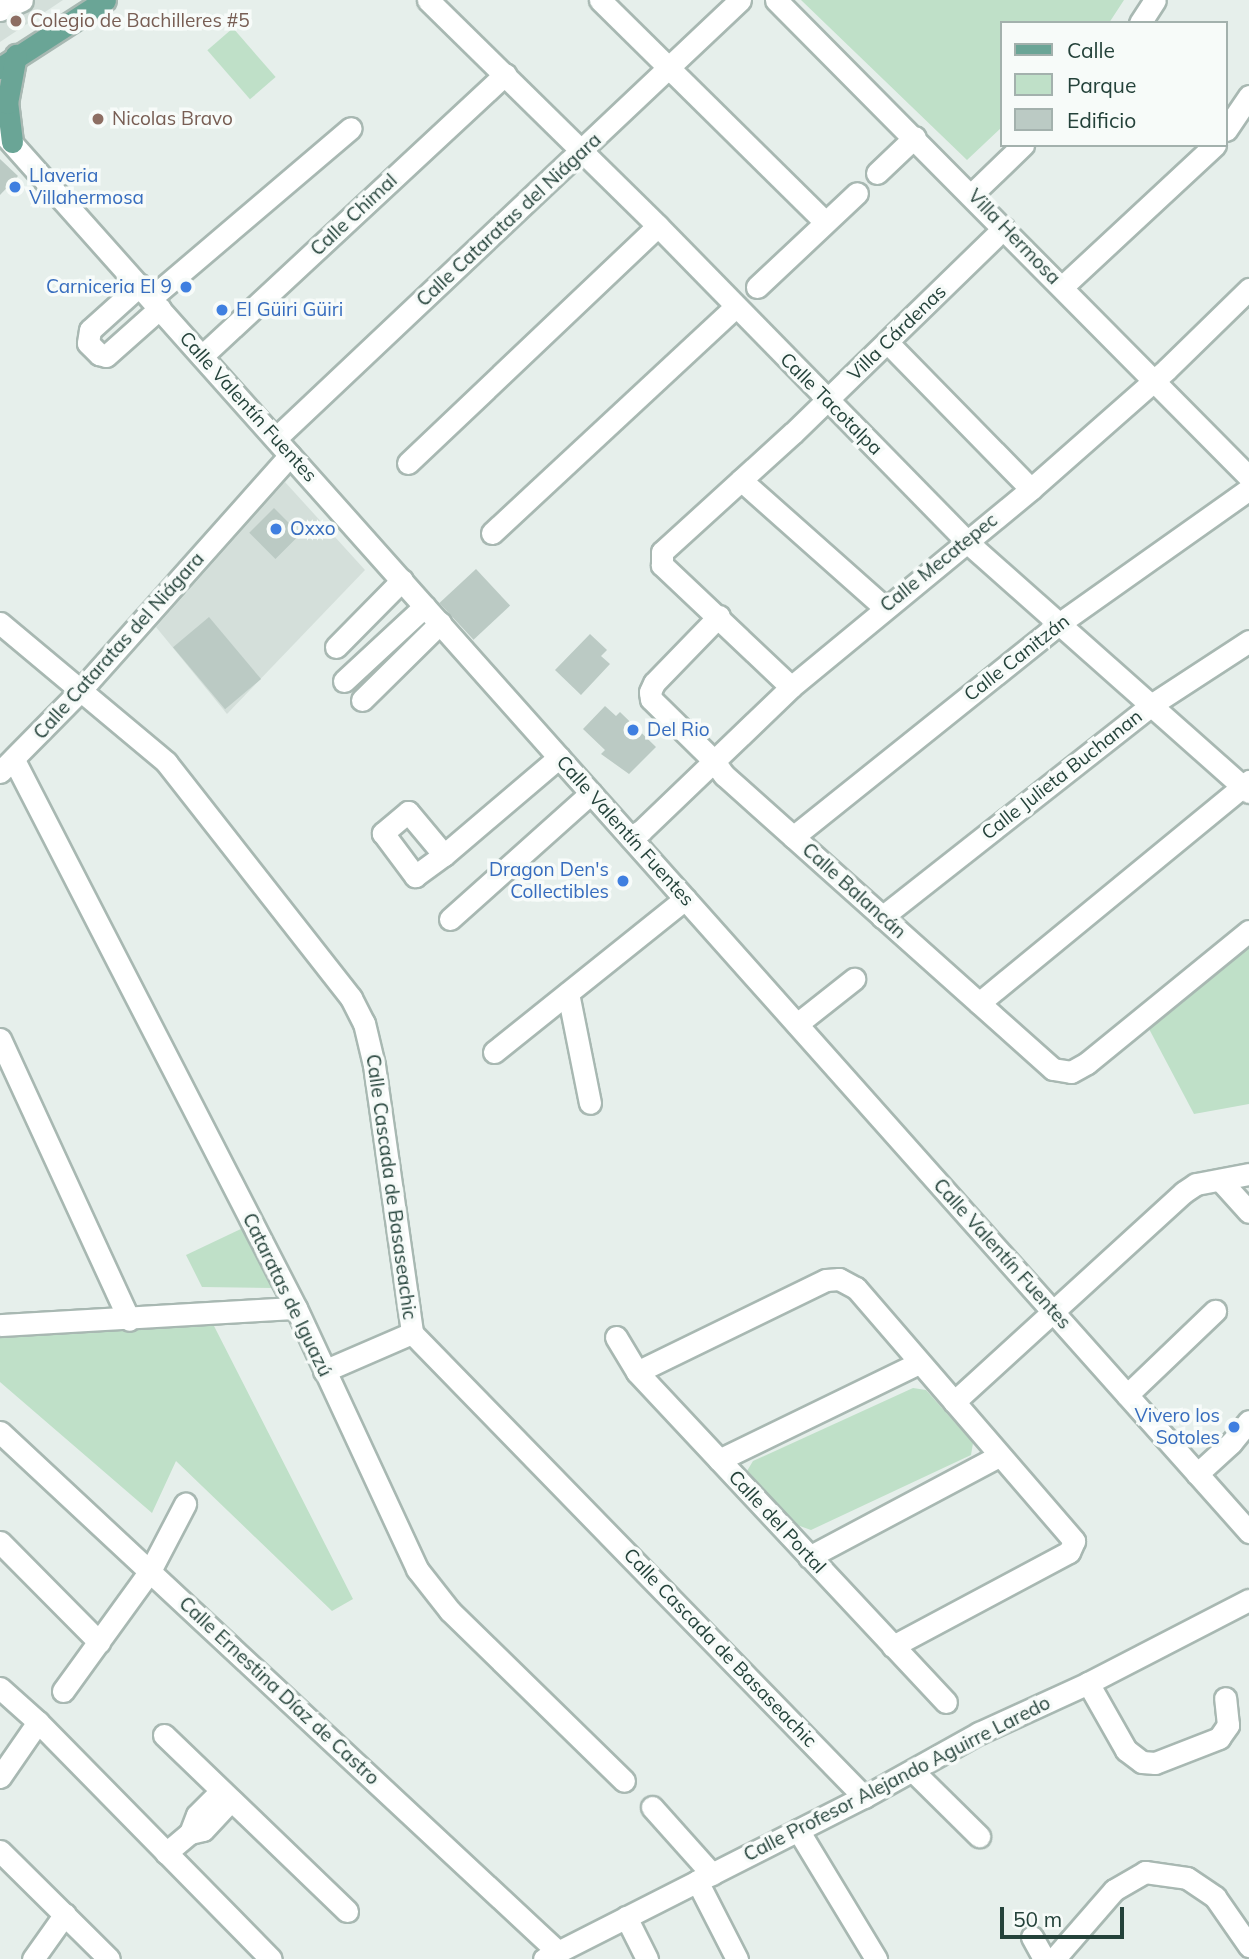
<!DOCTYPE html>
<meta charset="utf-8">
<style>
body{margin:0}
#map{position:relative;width:1249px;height:1959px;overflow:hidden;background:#e6efeb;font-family:Mulish,sans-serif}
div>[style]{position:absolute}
.built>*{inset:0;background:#d4dfda}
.green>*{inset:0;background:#bfe0c8;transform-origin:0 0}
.building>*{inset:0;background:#bbcac4;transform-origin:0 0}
.roads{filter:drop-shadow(2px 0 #a8b8b2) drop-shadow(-2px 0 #a8b8b2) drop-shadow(0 2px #a8b8b2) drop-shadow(0 -2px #a8b8b2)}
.minor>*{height:21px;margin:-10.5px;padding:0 10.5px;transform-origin:10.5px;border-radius:10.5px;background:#fff}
.major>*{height:21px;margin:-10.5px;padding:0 10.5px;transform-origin:10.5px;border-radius:10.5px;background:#6aa596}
.dots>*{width:19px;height:19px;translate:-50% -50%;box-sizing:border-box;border:4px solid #f7fbf9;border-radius:50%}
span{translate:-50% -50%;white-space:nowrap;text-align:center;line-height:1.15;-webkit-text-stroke:7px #f7fbf9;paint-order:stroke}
.education-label{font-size:19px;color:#785e54}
.left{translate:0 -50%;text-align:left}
.shop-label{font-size:19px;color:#366cbe}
.right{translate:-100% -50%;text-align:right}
.street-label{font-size:19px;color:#24423a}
.legend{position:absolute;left:1000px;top:21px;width:228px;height:126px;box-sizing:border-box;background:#f7fbf9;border:2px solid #a3b1ad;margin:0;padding:9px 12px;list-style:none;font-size:21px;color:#24423a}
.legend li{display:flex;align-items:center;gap:14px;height:35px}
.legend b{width:35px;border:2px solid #a3b1ad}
.scale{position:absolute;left:1000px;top:1907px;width:124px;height:32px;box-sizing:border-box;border:4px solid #24423a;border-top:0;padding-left:9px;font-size:21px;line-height:24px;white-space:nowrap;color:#24423a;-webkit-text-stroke:5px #f7fbf9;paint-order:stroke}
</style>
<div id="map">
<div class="built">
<i style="clip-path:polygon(0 0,63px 0,0 42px)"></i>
<i style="clip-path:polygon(285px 482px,365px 570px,227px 714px,156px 627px)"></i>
</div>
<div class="green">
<i style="clip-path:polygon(801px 0,1124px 0,1109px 23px,1002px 23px,1002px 127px,967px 160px)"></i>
<i style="left:233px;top:28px;width:65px;height:34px;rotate:49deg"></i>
<i style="clip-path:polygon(1249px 946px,1249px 1104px,1194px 1114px,1148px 1027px)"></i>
<i style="clip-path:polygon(245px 1227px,274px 1288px,202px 1287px,186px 1255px)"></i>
<i style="clip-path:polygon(213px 1324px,353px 1599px,332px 1611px,176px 1461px,152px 1513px,0 1382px,0 1332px)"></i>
<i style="clip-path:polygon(913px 1388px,926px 1390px,973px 1443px,971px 1455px,811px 1530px,797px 1525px,747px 1471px,753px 1461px)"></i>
</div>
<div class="building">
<i style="clip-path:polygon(0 159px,18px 176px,0 195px)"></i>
<i style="left:274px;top:508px;width:37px;height:35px;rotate:45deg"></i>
<i style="left:476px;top:569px;width:50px;height:50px;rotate:47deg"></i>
<i style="left:209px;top:617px;width:81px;height:47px;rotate:50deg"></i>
<i style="clip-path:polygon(590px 634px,607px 650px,601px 656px,610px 664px,581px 695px,555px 670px)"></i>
<i style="clip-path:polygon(605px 706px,616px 716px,620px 712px,656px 747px,629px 774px,601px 754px,605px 750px,583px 729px)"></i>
</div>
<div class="roads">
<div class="minor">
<i style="left:428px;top:0;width:322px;rotate:44.5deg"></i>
<i style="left:658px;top:226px;width:441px;rotate:45.6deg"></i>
<i style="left:966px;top:541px;width:378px;rotate:41.6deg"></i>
<i style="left:600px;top:0;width:316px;rotate:44.6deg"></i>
<i style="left:776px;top:0;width:672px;rotate:45.24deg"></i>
<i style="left:0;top:10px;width:24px;rotate:-24deg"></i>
<i style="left:1140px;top:23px;width:27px;rotate:-57deg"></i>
<i style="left:0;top:130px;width:1878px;rotate:48.3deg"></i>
<i style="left:1226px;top:130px;width:41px;rotate:-55.9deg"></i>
<i style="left:877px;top:173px;width:52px;rotate:-43.5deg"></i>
<i style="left:972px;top:194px;width:71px;rotate:-43.9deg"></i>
<i style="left:140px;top:285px;width:67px;rotate:138deg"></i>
<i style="left:90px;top:330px;width:13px;rotate:99deg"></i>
<i style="left:88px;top:343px;width:16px;rotate:45deg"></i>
<i style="left:99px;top:354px;width:7px;rotate:16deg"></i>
<i style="left:106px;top:356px;width:72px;rotate:-41.6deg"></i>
<i style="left:757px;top:287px;width:137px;rotate:-43.2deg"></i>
<i style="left:1062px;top:287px;width:209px;rotate:-42.9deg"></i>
<i style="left:151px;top:298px;width:262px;rotate:-40.4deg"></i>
<i style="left:888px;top:343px;width:204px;rotate:45.6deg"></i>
<i style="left:202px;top:356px;width:414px;rotate:-42.9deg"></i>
<i style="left:276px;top:438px;width:638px;rotate:-43.35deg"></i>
<i style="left:408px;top:463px;width:344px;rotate:-43.5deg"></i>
<i style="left:741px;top:480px;width:191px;rotate:41.6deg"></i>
<i style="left:492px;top:533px;width:332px;rotate:-42.9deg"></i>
<i style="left:719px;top:616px;width:93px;rotate:134.1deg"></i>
<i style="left:654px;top:683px;width:10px;rotate:114deg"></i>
<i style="left:650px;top:692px;width:7px;rotate:82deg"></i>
<i style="left:651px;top:699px;width:87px;rotate:44.5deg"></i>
<i style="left:713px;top:760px;width:19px;rotate:54deg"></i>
<i style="left:724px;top:775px;width:441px;rotate:41.8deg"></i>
<i style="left:1053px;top:1069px;width:18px;rotate:9deg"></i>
<i style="left:1071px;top:1072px;width:18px;rotate:-29deg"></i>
<i style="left:1087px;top:1063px;width:209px;rotate:-39.2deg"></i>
<i style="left:0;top:623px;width:217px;rotate:39.9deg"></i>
<i style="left:166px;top:762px;width:300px;rotate:51.9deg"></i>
<i style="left:351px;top:998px;width:28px;rotate:63deg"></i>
<i style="left:364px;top:1023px;width:43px;rotate:76.6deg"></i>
<i style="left:374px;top:1065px;width:271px;rotate:81.9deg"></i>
<i style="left:412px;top:1333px;width:648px;rotate:45.75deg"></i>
<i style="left:336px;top:647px;width:94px;rotate:-45.4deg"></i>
<i style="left:344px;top:681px;width:110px;rotate:-42.8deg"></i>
<i style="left:791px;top:687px;width:178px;rotate:-136.6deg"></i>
<i style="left:662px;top:565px;width:13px;rotate:-90deg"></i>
<i style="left:662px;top:552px;width:177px;rotate:-42.3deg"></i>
<i style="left:793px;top:433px;width:294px;rotate:-44.2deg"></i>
<i style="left:362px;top:700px;width:110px;rotate:-44.6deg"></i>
<i style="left:14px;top:760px;width:616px;rotate:62.77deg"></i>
<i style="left:296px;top:1308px;width:288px;rotate:65.1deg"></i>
<i style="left:417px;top:1569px;width:53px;rotate:51.8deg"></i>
<i style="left:450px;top:1611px;width:243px;rotate:44.3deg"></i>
<i style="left:0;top:772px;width:112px;rotate:-45.4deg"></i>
<i style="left:79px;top:692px;width:317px;rotate:-48.3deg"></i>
<i style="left:630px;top:837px;width:13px;rotate:-29deg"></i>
<i style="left:641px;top:831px;width:208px;rotate:-43.8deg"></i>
<i style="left:791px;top:687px;width:311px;rotate:-39.5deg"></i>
<i style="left:1031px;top:489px;width:181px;rotate:-41.4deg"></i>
<i style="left:1167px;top:369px;width:115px;rotate:-44.3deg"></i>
<i style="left:793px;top:837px;width:342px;rotate:-38.7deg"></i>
<i style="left:1060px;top:623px;width:232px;rotate:-35.3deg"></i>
<i style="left:444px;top:855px;width:56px;rotate:-129.9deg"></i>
<i style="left:408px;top:812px;width:33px;rotate:140deg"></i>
<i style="left:383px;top:833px;width:54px;rotate:53.3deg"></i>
<i style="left:415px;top:876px;width:36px;rotate:-36deg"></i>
<i style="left:444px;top:855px;width:151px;rotate:-40.4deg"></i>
<i style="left:882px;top:917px;width:342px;rotate:-38.2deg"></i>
<i style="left:1151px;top:705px;width:117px;rotate:-33.1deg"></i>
<i style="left:450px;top:919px;width:189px;rotate:-41.8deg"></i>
<i style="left:568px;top:993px;width:112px;rotate:78.7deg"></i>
<i style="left:979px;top:1003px;width:350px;rotate:-39.4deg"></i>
<i style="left:797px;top:1024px;width:73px;rotate:-38.3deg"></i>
<i style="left:0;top:1039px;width:309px;rotate:65.3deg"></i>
<i style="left:494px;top:1052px;width:245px;rotate:-38.7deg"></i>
<i style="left:1220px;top:1180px;width:43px;rotate:47.8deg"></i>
<i style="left:0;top:1325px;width:296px;rotate:-3.3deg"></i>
<i style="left:616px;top:1337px;width:41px;rotate:59deg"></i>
<i style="left:637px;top:1372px;width:452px;rotate:46.9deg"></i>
<i style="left:324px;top:1371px;width:96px;rotate:-23.4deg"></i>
<i style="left:637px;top:1372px;width:210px;rotate:-26deg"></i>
<i style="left:826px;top:1280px;width:13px;rotate:-4deg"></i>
<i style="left:839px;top:1279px;width:19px;rotate:28deg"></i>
<i style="left:856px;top:1288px;width:334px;rotate:49.2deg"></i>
<i style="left:1074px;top:1541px;width:12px;rotate:114deg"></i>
<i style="left:1069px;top:1552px;width:200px;rotate:151.9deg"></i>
<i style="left:1127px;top:1395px;width:122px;rotate:-43.7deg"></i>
<i style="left:954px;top:1402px;width:311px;rotate:-42.4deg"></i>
<i style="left:1184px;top:1192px;width:14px;rotate:-34deg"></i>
<i style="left:1196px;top:1184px;width:54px;rotate:-10.7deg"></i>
<i style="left:0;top:1432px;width:761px;rotate:42.98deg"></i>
<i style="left:719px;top:1460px;width:222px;rotate:-25.9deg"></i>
<i style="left:1197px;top:1474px;width:46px;rotate:-42.4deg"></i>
<i style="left:1231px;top:1443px;width:28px;rotate:-51deg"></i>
<i style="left:0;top:1542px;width:141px;rotate:45.3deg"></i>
<i style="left:809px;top:1557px;width:215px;rotate:-28deg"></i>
<i style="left:1088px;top:1683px;width:77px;rotate:60.4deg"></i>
<i style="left:1126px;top:1750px;width:20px;rotate:37deg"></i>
<i style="left:1142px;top:1762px;width:13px;rotate:4deg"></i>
<i style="left:1155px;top:1763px;width:69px;rotate:-21.3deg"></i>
<i style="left:1219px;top:1738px;width:16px;rotate:-55deg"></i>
<i style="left:1228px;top:1725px;width:27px;rotate:-96deg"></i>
<i style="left:0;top:1688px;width:51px;rotate:41.8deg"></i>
<i style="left:38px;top:1722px;width:332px;rotate:45.5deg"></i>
<i style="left:63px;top:1691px;width:148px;rotate:-54.1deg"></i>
<i style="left:150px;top:1571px;width:76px;rotate:-62.4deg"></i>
<i style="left:164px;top:1735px;width:254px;rotate:43.9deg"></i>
<i style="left:913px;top:1771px;width:93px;rotate:44.6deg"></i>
<i style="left:0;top:1777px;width:67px;rotate:-55.4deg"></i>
<i style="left:652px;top:1807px;width:90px;rotate:48.2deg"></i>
<i style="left:798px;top:1830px;width:151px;rotate:58.8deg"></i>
<i style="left:190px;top:1833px;width:19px;rotate:-69deg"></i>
<i style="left:197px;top:1815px;width:34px;rotate:-45deg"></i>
<i style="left:0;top:1851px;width:153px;rotate:44.7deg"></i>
<i style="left:166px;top:1853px;width:31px;rotate:-40deg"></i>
<i style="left:190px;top:1833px;width:13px;rotate:-13deg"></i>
<i style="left:203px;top:1830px;width:41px;rotate:-47deg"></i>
<i style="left:697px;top:1881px;width:88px;rotate:62.9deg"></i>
<i style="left:626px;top:1917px;width:47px;rotate:63.4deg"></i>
<i style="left:1032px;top:1937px;width:25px;rotate:61deg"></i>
<i style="left:33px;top:1959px;width:55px;rotate:-54.6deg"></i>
<i style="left:544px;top:1959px;width:359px;rotate:-26.9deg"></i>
<i style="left:864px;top:1797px;width:132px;rotate:-29.1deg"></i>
<i style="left:979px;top:1733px;width:120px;rotate:-24.6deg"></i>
<i style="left:1088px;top:1683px;width:181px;rotate:-27.3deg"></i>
<i style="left:1054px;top:1959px;width:91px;rotate:-49deg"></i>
<i style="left:1114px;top:1890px;width:36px;rotate:-30deg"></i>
<i style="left:1145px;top:1872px;width:42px;rotate:8.1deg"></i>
<i style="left:1187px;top:1878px;width:34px;rotate:34deg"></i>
<i style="left:1215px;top:1897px;width:60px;rotate:55.2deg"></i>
</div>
<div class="major">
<i style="left:0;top:68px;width:125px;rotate:-32.9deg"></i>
<i style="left:12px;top:142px;width:39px;rotate:-97deg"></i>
<i style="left:7px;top:103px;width:49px;rotate:-79.4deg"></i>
</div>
</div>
<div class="dots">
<i style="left:16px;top:21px;background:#8d6e63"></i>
<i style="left:98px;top:119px;background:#8d6e63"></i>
<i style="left:15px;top:187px;background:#3f7fe0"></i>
<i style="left:186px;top:287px;background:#3f7fe0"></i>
<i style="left:222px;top:310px;background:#3f7fe0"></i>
<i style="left:276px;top:529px;background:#3f7fe0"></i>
<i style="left:633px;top:730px;background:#3f7fe0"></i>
<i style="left:623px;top:881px;background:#3f7fe0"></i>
<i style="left:1234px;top:1427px;background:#3f7fe0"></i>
</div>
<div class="education-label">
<span class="left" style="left:30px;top:21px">Colegio de Bachilleres #5</span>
<span class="left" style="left:112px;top:119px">Nicolas Bravo</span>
</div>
<div class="shop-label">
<span class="left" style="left:29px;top:187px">Llaveria<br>Villahermosa</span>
<span class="right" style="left:172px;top:287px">Carniceria El 9</span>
<span class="left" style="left:236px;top:310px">El Güiri Güiri</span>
<span class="left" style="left:290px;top:529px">Oxxo</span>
<span class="left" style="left:647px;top:730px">Del Rio</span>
<span class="right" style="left:609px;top:881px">Dragon Den's<br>Collectibles</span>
<span class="right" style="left:1220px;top:1427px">Vivero los<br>Sotoles</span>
</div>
<div class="street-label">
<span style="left:354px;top:215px;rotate:-43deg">Calle Chimal</span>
<span style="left:509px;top:220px;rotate:-43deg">Calle Cataratas del Niágara</span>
<span style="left:1014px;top:237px;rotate:46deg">Villa Hermosa</span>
<span style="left:897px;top:333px;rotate:-44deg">Villa Cárdenas</span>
<span style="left:831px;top:404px;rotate:45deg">Calle Tacotalpa</span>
<span style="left:248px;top:407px;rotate:48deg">Calle Valentín Fuentes</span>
<span style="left:939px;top:563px;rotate:-39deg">Calle Mecatepec</span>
<span style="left:119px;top:646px;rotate:-48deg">Calle Cataratas del Niágara</span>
<span style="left:1017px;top:658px;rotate:-38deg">Calle Canitzán</span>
<span style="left:1062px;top:775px;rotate:-38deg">Calle Julieta Buchanan</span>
<span style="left:625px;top:831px;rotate:48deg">Calle Valentín Fuentes</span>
<span style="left:854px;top:891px;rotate:42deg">Calle Balancán</span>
<span style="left:391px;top:1187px;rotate:82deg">Calle Cascada de Basaseachic</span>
<span style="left:1002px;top:1254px;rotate:48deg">Calle Valentín Fuentes</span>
<span style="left:287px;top:1295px;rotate:64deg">Cataratas de Iguazú</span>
<span style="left:777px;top:1522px;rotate:47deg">Calle del Portal</span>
<span style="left:720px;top:1648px;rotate:46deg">Calle Cascada de Basaseachic</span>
<span style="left:279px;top:1691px;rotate:43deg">Calle Ernestina Díaz de Castro</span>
<span style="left:897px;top:1779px;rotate:-27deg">Calle Profesor Alejando Aguirre Laredo</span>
</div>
<ul class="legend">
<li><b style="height:9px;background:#6aa596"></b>Calle</li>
<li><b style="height:19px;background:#bfe0c8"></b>Parque</li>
<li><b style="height:19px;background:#bbcac4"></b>Edificio</li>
</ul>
<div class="scale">50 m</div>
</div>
